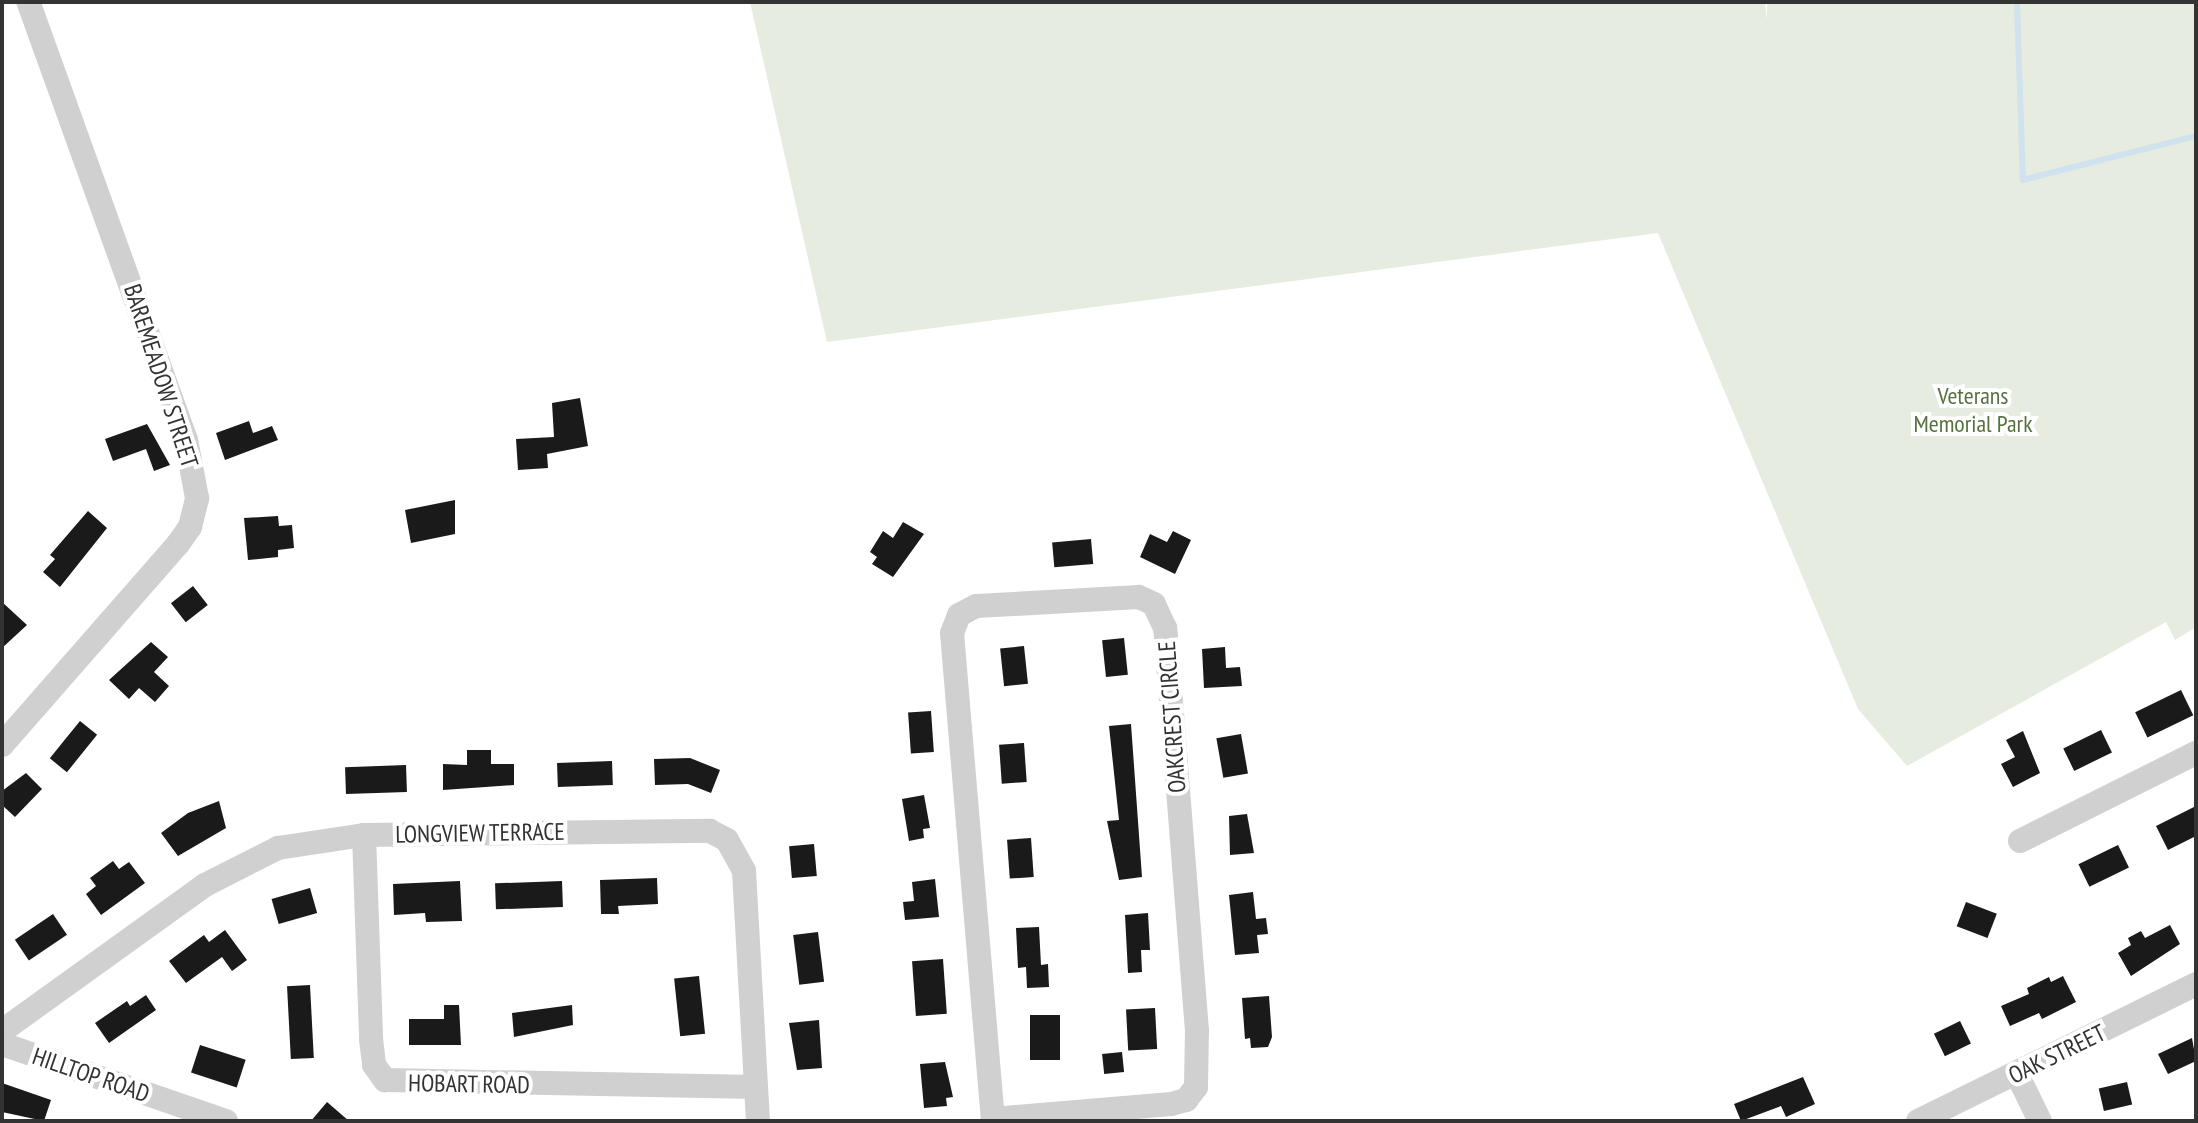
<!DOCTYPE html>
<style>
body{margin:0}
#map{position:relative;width:2198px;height:1123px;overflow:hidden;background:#fff;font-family:"PT Sans Narrow",sans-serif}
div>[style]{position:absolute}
.green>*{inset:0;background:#e6ecdf}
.stream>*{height:6px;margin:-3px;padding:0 3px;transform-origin:3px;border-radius:3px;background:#cfe2ee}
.building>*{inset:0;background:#1a1a1a;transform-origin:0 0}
.minor>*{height:24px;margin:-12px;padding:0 12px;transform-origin:12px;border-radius:12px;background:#d0d0d0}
span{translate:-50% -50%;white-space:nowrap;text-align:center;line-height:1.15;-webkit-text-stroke:8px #fff;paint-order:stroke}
.street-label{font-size:24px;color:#333}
.park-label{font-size:24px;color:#56703f}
.frame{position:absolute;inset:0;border:4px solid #333;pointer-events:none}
</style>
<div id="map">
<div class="green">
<i style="clip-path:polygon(750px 2px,1765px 2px,1767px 20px,1767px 2px,2196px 2px,2196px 627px,2175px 640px,2166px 622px,1907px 766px,1858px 709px,1658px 233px,827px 342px)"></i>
</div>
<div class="stream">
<i style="left:2017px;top:2px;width:178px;rotate:88.1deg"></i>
<i style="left:2023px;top:180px;width:179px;rotate:-14.3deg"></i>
</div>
<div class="building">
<i style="clip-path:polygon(580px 398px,588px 446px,547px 454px,548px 468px,518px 470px,516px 439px,554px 437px,552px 403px)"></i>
<i style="clip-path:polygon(249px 421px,253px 433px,272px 426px,278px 440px,225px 460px,216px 433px)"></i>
<i style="clip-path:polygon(147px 424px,170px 465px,154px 471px,146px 449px,113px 461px,105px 439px)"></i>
<i style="clip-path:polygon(455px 500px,455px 534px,411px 543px,405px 510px)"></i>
<i style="clip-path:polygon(88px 511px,107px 528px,60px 587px,43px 572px,55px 559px,50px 555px)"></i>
<i style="clip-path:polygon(278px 516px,279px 526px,292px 525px,294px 548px,278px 550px,278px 557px,248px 560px,244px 518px)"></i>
<i style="clip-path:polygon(903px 522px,924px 534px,893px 577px,872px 564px,877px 557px,870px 552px,883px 531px,893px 538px)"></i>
<i style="clip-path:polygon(1173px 531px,1191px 540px,1175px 574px,1140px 557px,1150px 534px,1167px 542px)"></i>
<i style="left:1091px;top:539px;width:25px;height:39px;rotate:85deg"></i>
<i style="left:193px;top:586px;width:24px;height:28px;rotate:52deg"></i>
<i style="clip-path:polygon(2px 602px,27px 625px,2px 648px)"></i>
<i style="left:1124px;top:638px;width:37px;height:22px;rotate:84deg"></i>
<i style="clip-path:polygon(151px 642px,168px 657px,154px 672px,169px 686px,155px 702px,139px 688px,129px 699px,109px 680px)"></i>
<i style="left:1024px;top:646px;width:38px;height:24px;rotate:84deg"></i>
<i style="clip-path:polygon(1225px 647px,1226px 668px,1240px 667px,1242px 686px,1204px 688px,1202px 649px)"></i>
<i style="left:2181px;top:690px;width:28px;height:51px;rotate:64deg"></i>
<i style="left:931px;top:711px;width:41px;height:23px;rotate:86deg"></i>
<i style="left:80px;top:721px;width:22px;height:48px;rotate:39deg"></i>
<i style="clip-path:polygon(1131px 724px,1142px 877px,1119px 880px,1107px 821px,1119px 820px,1109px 726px)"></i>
<i style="left:2101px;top:730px;width:25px;height:42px;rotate:64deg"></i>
<i style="clip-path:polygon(2023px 731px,2040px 773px,2013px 787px,2001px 764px,2015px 757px,2006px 740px)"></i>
<i style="left:1241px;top:734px;width:40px;height:25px;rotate:80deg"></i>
<i style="left:1024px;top:743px;width:39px;height:25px;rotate:86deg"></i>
<i style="clip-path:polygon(467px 750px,491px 750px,491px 764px,514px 764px,514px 785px,443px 790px,443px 764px,467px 765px)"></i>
<i style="clip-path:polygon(690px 758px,720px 770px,711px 793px,688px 784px,655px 785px,654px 759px)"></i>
<i style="left:612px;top:761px;width:24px;height:55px;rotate:88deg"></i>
<i style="left:406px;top:765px;width:27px;height:61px;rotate:88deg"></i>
<i style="clip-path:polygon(26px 773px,42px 789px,15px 817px,2px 805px,2px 791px)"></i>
<i style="clip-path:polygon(924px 795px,930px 828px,923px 829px,924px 838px,909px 841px,902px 799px)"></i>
<i style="clip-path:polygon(219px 801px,226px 828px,178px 856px,161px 833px,188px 813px)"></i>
<i style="clip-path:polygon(2196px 806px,2196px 836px,2168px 850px,2156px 826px)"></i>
<i style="clip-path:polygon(1247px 814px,1254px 853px,1230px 855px,1229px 816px)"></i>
<i style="left:1031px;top:838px;width:39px;height:24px;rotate:86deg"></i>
<i style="left:814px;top:844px;width:32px;height:25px;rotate:85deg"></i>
<i style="left:2118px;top:845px;width:25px;height:44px;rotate:64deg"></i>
<i style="clip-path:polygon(113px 861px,119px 869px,129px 862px,145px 883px,101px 915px,86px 894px,96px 886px,90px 878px)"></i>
<i style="clip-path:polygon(657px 878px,658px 904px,618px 906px,619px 914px,601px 914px,600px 880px)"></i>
<i style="clip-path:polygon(935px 879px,939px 917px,905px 920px,903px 902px,914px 901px,912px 882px)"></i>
<i style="clip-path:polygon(460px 881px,462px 921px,426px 922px,425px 913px,394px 915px,393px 884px)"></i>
<i style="left:562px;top:881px;width:26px;height:67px;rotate:88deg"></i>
<i style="left:310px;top:888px;width:26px;height:40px;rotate:74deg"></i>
<i style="clip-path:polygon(1253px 892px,1256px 919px,1266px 918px,1268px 934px,1257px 935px,1259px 953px,1235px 955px,1229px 895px)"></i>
<i style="left:1966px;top:902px;width:33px;height:26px;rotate:21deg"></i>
<i style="clip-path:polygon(1148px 913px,1150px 950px,1141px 950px,1142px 972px,1128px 973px,1125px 915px)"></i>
<i style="left:53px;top:914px;width:25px;height:46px;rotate:56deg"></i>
<i style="clip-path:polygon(2170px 925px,2180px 944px,2131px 976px,2118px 953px,2131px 945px,2128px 938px,2141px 931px,2145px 938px)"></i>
<i style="clip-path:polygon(1039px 927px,1041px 965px,1048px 964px,1049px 987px,1027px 988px,1026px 967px,1018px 968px,1016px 928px)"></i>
<i style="clip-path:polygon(225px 930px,247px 960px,232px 971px,222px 957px,186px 983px,169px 961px,204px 935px,209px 942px)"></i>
<i style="left:818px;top:932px;width:50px;height:25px;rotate:83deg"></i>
<i style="left:943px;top:959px;width:55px;height:31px;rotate:86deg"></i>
<i style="left:699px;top:976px;width:58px;height:25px;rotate:84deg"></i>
<i style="clip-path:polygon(2063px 976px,2076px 1002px,2042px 1019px,2039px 1013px,2010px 1026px,2001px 1006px,2029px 994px,2027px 988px,2049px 977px,2051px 982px)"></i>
<i style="left:310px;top:985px;width:73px;height:23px;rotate:87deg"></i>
<i style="clip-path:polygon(146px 995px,156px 1010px,109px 1043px,95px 1023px,127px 1001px,130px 1006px)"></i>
<i style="clip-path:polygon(1269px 996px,1272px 1037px,1268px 1047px,1251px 1048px,1250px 1038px,1245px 1039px,1242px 998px)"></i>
<i style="clip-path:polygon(444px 1005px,459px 1005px,461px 1045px,409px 1045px,409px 1019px,444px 1019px)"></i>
<i style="clip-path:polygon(572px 1005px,573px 1025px,514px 1037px,512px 1013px)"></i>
<i style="left:1155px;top:1008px;width:41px;height:29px;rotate:87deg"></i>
<i style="left:1030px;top:1015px;width:30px;height:45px"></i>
<i style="clip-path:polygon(819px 1020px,822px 1068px,797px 1070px,789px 1023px)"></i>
<i style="left:1960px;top:1021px;width:25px;height:29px;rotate:64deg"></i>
<i style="clip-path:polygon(2192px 1038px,2196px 1061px,2168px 1074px,2158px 1054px)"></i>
<i style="left:200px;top:1045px;width:48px;height:29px;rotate:18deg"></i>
<i style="left:1122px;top:1052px;width:20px;height:20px;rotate:84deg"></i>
<i style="clip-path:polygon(945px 1062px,953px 1097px,946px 1098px,947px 1106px,924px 1108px,920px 1064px)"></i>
<i style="clip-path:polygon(1803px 1077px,1815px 1104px,1786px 1117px,1781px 1106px,1741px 1121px,1734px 1104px)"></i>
<i style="left:2127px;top:1082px;width:23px;height:29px;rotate:77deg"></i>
<i style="clip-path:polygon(2px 1083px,51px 1100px,44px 1121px,2px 1112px)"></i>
<i style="clip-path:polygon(327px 1102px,349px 1121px,311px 1121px)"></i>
</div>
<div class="minor">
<i style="left:2px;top:745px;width:267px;rotate:-48.8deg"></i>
<i style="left:178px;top:544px;width:21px;rotate:-55deg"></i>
<i style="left:190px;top:527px;width:30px;rotate:-76deg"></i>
<i style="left:197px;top:498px;width:59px;rotate:-100.7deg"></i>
<i style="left:186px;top:440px;width:466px;rotate:-109.8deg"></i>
<i style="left:364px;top:835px;width:204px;rotate:88deg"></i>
<i style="left:371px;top:1039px;width:26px;rotate:83deg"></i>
<i style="left:374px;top:1065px;width:19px;rotate:54deg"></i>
<i style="left:385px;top:1080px;width:371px;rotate:1.1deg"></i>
<i style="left:2020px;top:841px;width:197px;rotate:-26.6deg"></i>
<i style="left:2px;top:1031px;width:250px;rotate:-35.7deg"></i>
<i style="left:205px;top:885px;width:82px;rotate:-26.9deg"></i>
<i style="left:278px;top:848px;width:87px;rotate:-8.6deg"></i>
<i style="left:364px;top:835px;width:346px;rotate:-0.7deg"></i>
<i style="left:710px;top:831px;width:19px;rotate:28deg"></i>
<i style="left:727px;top:840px;width:35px;rotate:61deg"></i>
<i style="left:744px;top:871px;width:250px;rotate:86.8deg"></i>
<i style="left:2px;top:1044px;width:237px;rotate:19deg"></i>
<i style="left:2017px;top:1074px;width:52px;rotate:63.9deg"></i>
<i style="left:993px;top:1119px;width:179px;rotate:-4.8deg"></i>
<i style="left:1171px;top:1104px;width:16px;rotate:-15deg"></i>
<i style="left:1186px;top:1100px;width:16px;rotate:-52deg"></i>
<i style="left:1196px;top:1087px;width:56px;rotate:-89deg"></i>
<i style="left:1197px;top:1031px;width:404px;rotate:-94.5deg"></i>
<i style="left:1165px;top:628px;width:26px;rotate:-115deg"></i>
<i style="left:1154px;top:604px;width:17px;rotate:-155deg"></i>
<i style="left:1139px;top:597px;width:163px;rotate:176.8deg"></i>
<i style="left:976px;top:606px;width:19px;rotate:152deg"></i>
<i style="left:959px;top:615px;width:19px;rotate:111deg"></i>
<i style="left:952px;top:633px;width:490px;rotate:85.2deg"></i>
<i style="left:1918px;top:1121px;width:310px;rotate:-26.2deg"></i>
</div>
<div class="street-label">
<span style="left:161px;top:376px;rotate:72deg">BAREMEADOW STREET</span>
<span style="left:1172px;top:717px;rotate:-94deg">OAKCREST CIRCLE</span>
<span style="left:480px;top:833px;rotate:-1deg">LONGVIEW TERRACE</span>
<span style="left:2057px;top:1054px;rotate:-26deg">OAK STREET</span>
<span style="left:91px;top:1075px;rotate:19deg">HILLTOP ROAD</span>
<span style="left:469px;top:1084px;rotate:1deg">HOBART ROAD</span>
</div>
<div class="park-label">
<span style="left:1973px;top:410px">Veterans<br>Memorial Park</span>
</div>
<div class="frame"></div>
</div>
